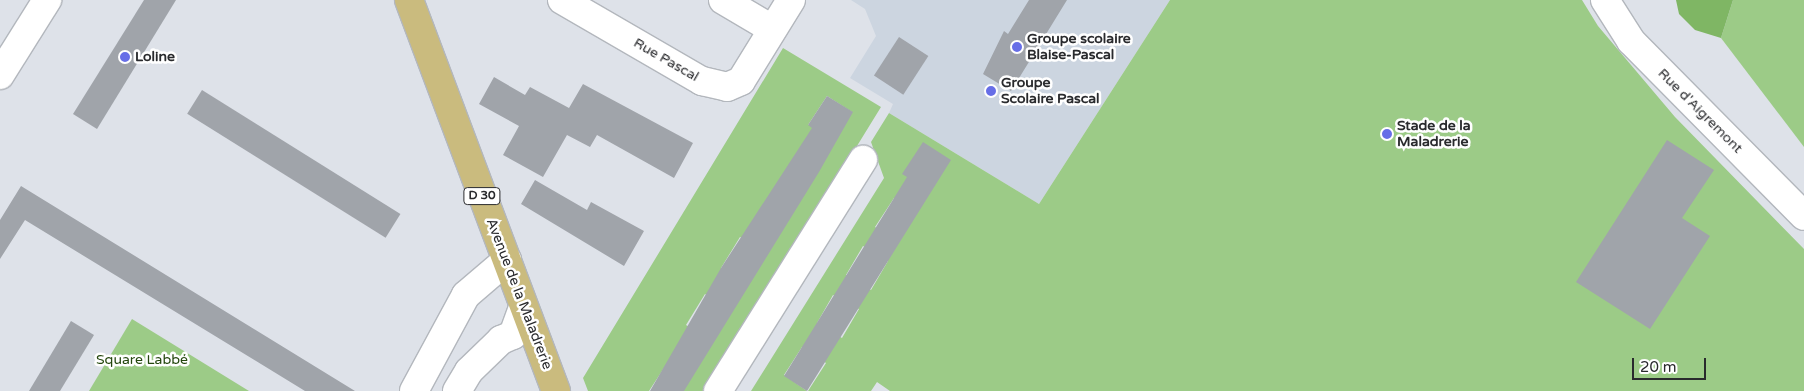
<!DOCTYPE html>
<meta charset="utf-8">
<style>
body{margin:0}
#map{position:relative;width:1804px;height:391px;overflow:hidden;background:#dee2e9;font-family:"Varela Round",sans-serif}
div>[style]{position:absolute}
.built>*{inset:0;background:#ccd5e0}
.green>*{inset:0;background:#9ccb87}
.forest>*{inset:0;background:#7fb664}
.building>*{inset:0;background:#a0a4aa;transform-origin:0 0}
.roads{filter:drop-shadow(1px 0 #b3b7bd) drop-shadow(-1px 0 #b3b7bd) drop-shadow(0 1px #b3b7bd) drop-shadow(0 -1px #b3b7bd)}
.minor>*{height:28px;margin:-14px;padding:0 14px;transform-origin:14px;border-radius:14px;background:#fff}
.major>*{height:28px;margin:-14px;padding:0 14px;transform-origin:14px;border-radius:14px;background:#cabb7e}
.dots>*{width:14px;height:14px;translate:-50% -50%;box-sizing:border-box;border:2px solid #fff;border-radius:50%}
span{translate:-50% -50%;white-space:nowrap;text-align:center;line-height:1.15;-webkit-text-stroke:5px #fff;paint-order:stroke}
.shield-label span{padding:1px 4px;background:#fff;border:1px solid;border-radius:4px;-webkit-text-stroke-width:0}
.shield-label{font-size:12px;color:#292a2d;font-weight:700}
.poi-label{font-size:14px;color:#292a2d;font-weight:700}
.left{translate:0 -50%;text-align:left}
.street-label{font-size:14px;color:#292a2d}
.park-label{font-size:14px;color:#24470e}
.scale{position:absolute;left:1632px;top:358px;width:74px;height:22px;box-sizing:border-box;border:2px solid #292a2d;border-top:0;padding-left:6px;font-size:15px;line-height:18px;white-space:nowrap;color:#292a2d;-webkit-text-stroke:4px #fff;paint-order:stroke}
</style>
<div id="map">
<div class="built">
<i style="clip-path:polygon(851px 0,1170px 0,1039px 204px,889px 113px,893px 104px,850px 78px,876px 36px,865px 9px)"></i>
</div>
<div class="green">
<i style="clip-path:polygon(evenodd,1170px 0,1582px 0,1598px 26px,1675px 117px,1804px 249px,1804px 391px,890px 391px,877px 382px,871px 391px,808px 391px,826px 363px,802px 347px,784px 375px,807px 391px,751px 391px,884px 178px,871px 142px,889px 113px,1039px 204px,1170px 0,894px 198px,899px 242px,875px 227px,894px 198px,1170px 0,863px 246px,888px 261px,871px 290px,846px 275px,863px 246px,1170px 0,833px 295px,859px 309px,842px 338px,817px 323px,833px 295px)"></i>
<i style="clip-path:polygon(1733px 0,1804px 0,1804px 147px,1721px 38px)"></i>
<i style="clip-path:polygon(evenodd,783px 48px,881px 107px,706px 391px,684px 391px,673px 354px,649px 391px,588px 391px,583px 378px,783px 48px,827px 96px,852px 112px,808px 125px,827px 96px,783px 48px,740px 237px,765px 252px,746px 284px,721px 268px,740px 237px,783px 48px,705px 294px,730px 310px,711px 341px,686px 325px,705px 294px)"></i>
<i style="clip-path:polygon(132px 319px,249px 391px,89px 391px)"></i>
</div>
<div class="forest">
<i style="clip-path:polygon(1676px 0,1733px 0,1721px 38px,1695px 30px,1679px 14px)"></i>
</div>
<div class="building">
<i style="clip-path:polygon(144px 0,176px 0,97px 129px,73px 114px)"></i>
<i style="clip-path:polygon(1029px 0,1067px 0,1011px 91px,983px 74px,1004px 31px,1008px 34px)"></i>
<i style="left:899px;top:37px;width:35px;height:46px;rotate:33deg"></i>
<i style="clip-path:polygon(494px 77px,525px 95px,530px 87px,569px 108px,583px 84px,693px 143px,674px 178px,597px 135px,590px 147px,567px 135px,543px 177px,503px 155px,519px 126px,479px 104px)"></i>
<i style="left:202px;top:90px;width:234px;height:28px;rotate:32deg"></i>
<i style="clip-path:polygon(827px 96px,853px 112px,819px 172px,684px 391px,650px 391px,721px 268px,812px 128px,808px 125px)"></i>
<i style="clip-path:polygon(1667px 140px,1714px 170px,1682px 218px,1710px 236px,1650px 329px,1576px 282px)"></i>
<i style="clip-path:polygon(923px 142px,951px 160px,807px 391px,784px 376px,907px 177px,902px 174px)"></i>
<i style="clip-path:polygon(535px 180px,587px 210px,591px 202px,644px 231px,624px 266px,521px 204px)"></i>
<i style="clip-path:polygon(21px 186px,355px 391px,305px 391px,25px 220px,0 259px,0 220px)"></i>
<i style="clip-path:polygon(71px 321px,94px 335px,60px 391px,29px 391px)"></i>
</div>
<div class="roads">
<div class="minor">
<i style="left:562px;top:0;width:162px;rotate:30.1deg"></i>
<i style="left:702px;top:81px;width:26px;rotate:13deg"></i>
<i style="left:727px;top:87px;width:15px;rotate:-23deg"></i>
<i style="left:741px;top:81px;width:95px;rotate:-58.3deg"></i>
<i style="left:723px;top:0;width:57px;rotate:30.6deg"></i>
<i style="left:1605px;top:0;width:49px;rotate:57.6deg"></i>
<i style="left:1631px;top:41px;width:246px;rotate:45.3deg"></i>
<i style="left:0;top:75px;width:89px;rotate:-57.9deg"></i>
<i style="left:414px;top:391px;width:109px;rotate:-61.6deg"></i>
<i style="left:466px;top:295px;width:54px;rotate:-40.5deg"></i>
<i style="left:457px;top:391px;width:23px;rotate:-59deg"></i>
<i style="left:469px;top:371px;width:45px;rotate:-44.1deg"></i>
<i style="left:501px;top:340px;width:13px;rotate:-23deg"></i>
<i style="left:513px;top:335px;width:30px;rotate:-70deg"></i>
<i style="left:718px;top:391px;width:273px;rotate:-57.9deg"></i>
</div>
<div class="major">
<i style="left:409px;top:0;width:418px;rotate:69.4deg"></i>
</div>
</div>
<div class="dots">
<i style="left:1017px;top:47px;background:#676ee7"></i>
<i style="left:125px;top:57px;background:#676ee7"></i>
<i style="left:991px;top:91px;background:#676ee7"></i>
<i style="left:1387px;top:134px;background:#676ee7"></i>
</div>
<div class="shield-label">
<span style="left:482px;top:196px">D 30</span>
</div>
<div class="poi-label">
<span class="left" style="left:1027px;top:47px">Groupe scolaire<br>Blaise-Pascal</span>
<span class="left" style="left:135px;top:57px">Loline</span>
<span class="left" style="left:1001px;top:91px">Groupe<br>Scolaire Pascal</span>
<span class="left" style="left:1397px;top:134px">Stade de la<br>Maladrerie</span>
</div>
<div class="street-label">
<span style="left:666px;top:60px;rotate:30deg">Rue Pascal</span>
<span style="left:1700px;top:111px;rotate:45deg">Rue d'Aigremont</span>
<span style="left:519px;top:294px;rotate:69deg">Avenue de la Maladrerie</span>
</div>
<div class="park-label">
<span style="left:142px;top:360px">Square Labbé</span>
</div>
<div class="scale">20 m</div>
</div>
